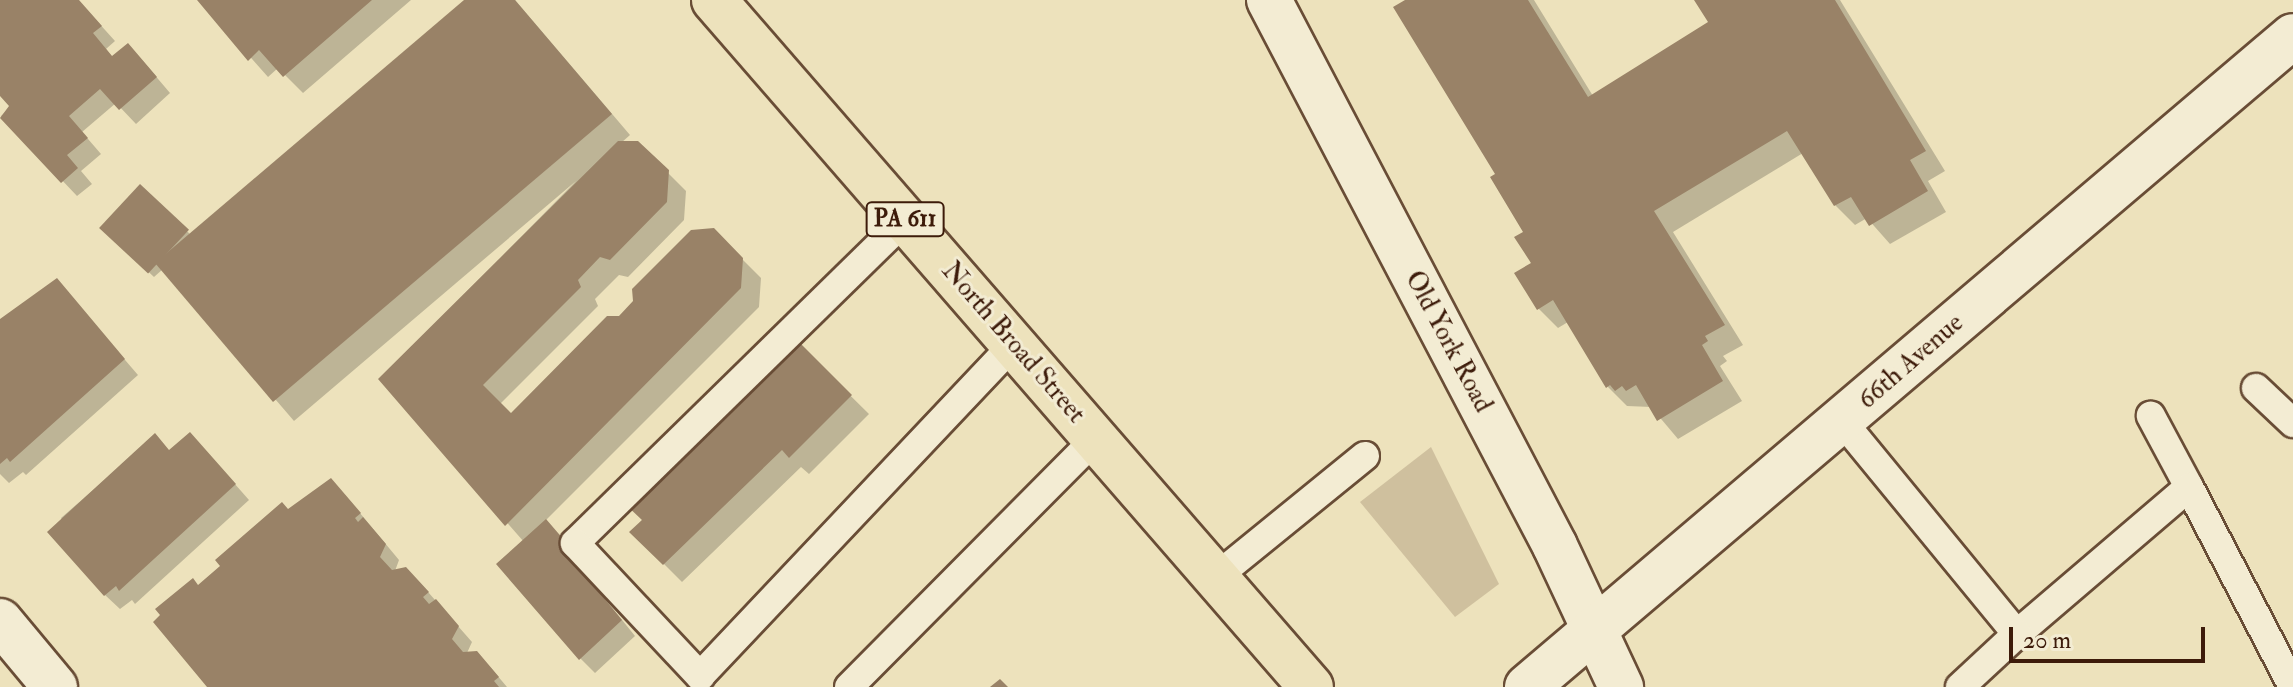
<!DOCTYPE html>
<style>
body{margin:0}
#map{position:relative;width:2293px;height:687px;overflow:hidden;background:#ede2bc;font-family:"IM FELL Double Pica",serif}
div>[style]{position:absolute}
.green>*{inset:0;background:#cfc09e}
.shadow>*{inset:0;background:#0003}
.building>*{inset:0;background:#998267;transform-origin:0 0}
.roads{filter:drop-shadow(2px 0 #694d36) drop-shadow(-2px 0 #694d36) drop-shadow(0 2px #694d36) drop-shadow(0 -2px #694d36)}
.lane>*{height:28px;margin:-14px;padding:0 14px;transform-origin:14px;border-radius:14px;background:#f3ecd3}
.street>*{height:44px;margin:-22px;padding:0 22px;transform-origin:22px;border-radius:22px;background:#f3ecd3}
.secondary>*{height:44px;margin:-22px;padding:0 22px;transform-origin:22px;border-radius:22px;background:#f3ecd3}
.primary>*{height:44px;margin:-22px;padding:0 22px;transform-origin:22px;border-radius:22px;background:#ede2bc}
span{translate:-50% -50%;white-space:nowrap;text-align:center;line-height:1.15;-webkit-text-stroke:6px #f3ecd3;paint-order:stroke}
.shield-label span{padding:2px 6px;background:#f3ecd3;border:2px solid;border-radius:6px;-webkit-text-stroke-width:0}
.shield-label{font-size:24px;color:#3d1b0a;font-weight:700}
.street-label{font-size:26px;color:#3d1b0a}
.scale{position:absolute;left:2009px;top:627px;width:196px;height:36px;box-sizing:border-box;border:4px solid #3d1b0a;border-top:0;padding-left:10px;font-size:24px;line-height:28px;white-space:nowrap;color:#3d1b0a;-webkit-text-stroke:6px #f3ecd3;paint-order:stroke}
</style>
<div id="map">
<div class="green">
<i style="clip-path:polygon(1431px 447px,1499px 584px,1455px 617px,1360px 502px)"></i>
</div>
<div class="shadow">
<i style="clip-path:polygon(0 0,78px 0,115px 41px,106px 49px,113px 58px,142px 60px,170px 93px,136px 124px,116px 103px,82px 132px,101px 154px,81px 171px,92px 184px,77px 196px,1px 116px,12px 106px,0 92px)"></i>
<i style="clip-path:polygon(200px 0,411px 0,303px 93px,278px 68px,268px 77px)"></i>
<i style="clip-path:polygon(467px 0,515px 0,630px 135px,621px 143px,638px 143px,686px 191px,684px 220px,628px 277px,619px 275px,595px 299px,598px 306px,499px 405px,511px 416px,713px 230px,761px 278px,759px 307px,545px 521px,602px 585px,597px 589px,635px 636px,595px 673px,580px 658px,524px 542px,381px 379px,576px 181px,294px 421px,163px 269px,154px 277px,102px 228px,141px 187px,191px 235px)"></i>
<i style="clip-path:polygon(1409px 0,1534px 0,1593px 96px,1711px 23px,1697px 0,1840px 0,1945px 171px,1928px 181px,1946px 212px,1890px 244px,1867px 218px,1855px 225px,1835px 205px,1803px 153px,1673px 232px,1743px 345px,1723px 356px,1727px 361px,1720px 366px,1742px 401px,1678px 439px,1651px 407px,1627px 406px,1608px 387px,1568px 322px,1558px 328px,1538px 308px,1526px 232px)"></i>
<i style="clip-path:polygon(57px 281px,138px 375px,26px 475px,23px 472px,9px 483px,0 474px,0 325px)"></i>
<i style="clip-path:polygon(794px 340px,869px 414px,809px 474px,801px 467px,682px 582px,632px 532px)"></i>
<i style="clip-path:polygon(155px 436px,170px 452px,204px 449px,249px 500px,135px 604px,132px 600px,120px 609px,105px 595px,61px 518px)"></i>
<i style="clip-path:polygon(345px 495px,399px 560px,395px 571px,421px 584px,472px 642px,467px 653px,491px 668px,507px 687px,211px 687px,199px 587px,288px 511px)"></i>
</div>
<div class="building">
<i style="clip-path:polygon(0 0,79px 0,102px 26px,93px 33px,112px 56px,128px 43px,157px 77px,119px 110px,100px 89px,69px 116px,88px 138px,67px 155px,78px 168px,61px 183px,0 118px,9px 106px,0 96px)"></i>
<i style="clip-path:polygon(197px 0,372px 0,283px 77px,259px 50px,248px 61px)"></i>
<i style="clip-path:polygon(464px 0,515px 0,612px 114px,273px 402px,155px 263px)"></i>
<i style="clip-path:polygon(1405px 0,1528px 0,1588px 97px,1708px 22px,1694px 0,1835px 0,1926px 151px,1910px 160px,1928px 191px,1869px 226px,1851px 197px,1834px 206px,1787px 131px,1654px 211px,1725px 325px,1705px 336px,1708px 341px,1702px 345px,1723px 381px,1657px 421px,1636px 385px,1626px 391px,1622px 386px,1615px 391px,1610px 385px,1606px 388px,1553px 300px,1537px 310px,1514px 273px,1531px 263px,1514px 237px,1523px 232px,1490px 177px,1495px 174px,1393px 7px)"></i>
<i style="clip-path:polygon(618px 141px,638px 141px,669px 170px,667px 202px,610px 260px,600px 257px,578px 280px,581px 287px,483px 385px,511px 413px,607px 316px,619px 316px,633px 301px,632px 289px,691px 230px,714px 228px,743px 258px,741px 288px,505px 526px,378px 379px)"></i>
<i style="left:140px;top:184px;width:67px;height:60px;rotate:43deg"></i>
<i style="clip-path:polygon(57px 278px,125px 359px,10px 462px,7px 458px,0 464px,0 319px)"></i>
<i style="clip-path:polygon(794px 337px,852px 395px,789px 458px,782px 450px,663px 565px,629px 532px,642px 520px,623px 502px)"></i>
<i style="clip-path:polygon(190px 432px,236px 484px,119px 591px,116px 586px,104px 596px,47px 532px,155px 433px,169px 450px)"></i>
<i style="clip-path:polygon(331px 478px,361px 513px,355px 518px,358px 522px,363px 517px,386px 544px,380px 557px,392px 570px,406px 567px,429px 592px,423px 597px,429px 604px,436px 599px,459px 626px,452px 639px,463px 652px,477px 651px,499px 677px,494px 681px,499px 687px,207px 687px,153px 622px,160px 615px,155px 609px,193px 578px,198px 585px,220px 566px,215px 560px,282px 502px,288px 509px)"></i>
<i style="clip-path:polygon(546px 519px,589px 569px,584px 574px,622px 620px,579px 660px,496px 564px)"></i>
<i style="clip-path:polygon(1000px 679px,1008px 687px,990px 687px)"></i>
</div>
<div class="roads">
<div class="lane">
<i style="left:905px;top:220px;width:462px;rotate:135.6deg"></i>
<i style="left:575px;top:543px;width:183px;rotate:46.8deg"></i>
<i style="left:700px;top:676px;width:457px;rotate:-46.6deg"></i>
<i style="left:2256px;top:388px;width:51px;rotate:43.4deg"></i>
<i style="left:1842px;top:421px;width:276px;rotate:50.6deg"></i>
<i style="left:2017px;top:634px;width:226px;rotate:-40.5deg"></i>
<i style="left:2189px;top:487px;width:81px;rotate:-118.2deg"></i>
<i style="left:2189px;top:487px;width:225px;rotate:62.5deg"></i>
<i style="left:1216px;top:577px;width:192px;rotate:-39.1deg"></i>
<i style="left:849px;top:687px;width:351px;rotate:-45.2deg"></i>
<i style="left:1960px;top:687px;width:78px;rotate:-42.9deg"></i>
</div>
<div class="street">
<i style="left:0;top:621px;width:86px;rotate:50.2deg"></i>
</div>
<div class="secondary">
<i style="left:1269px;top:0;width:616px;rotate:62.35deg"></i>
<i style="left:1555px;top:546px;width:156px;rotate:64.9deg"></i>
<i style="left:1527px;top:687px;width:1005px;rotate:-40.36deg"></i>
</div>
<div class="primary">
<i style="left:714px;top:0;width:910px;rotate:49.01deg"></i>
</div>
</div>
<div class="shield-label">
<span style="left:905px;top:219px">PA 611</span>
</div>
<div class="street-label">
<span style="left:1448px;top:342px;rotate:62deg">Old York Road</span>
<span style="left:1013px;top:343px;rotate:49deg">North Broad Street</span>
<span style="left:1911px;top:362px;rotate:-41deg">66th Avenue</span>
</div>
<div class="scale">20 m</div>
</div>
